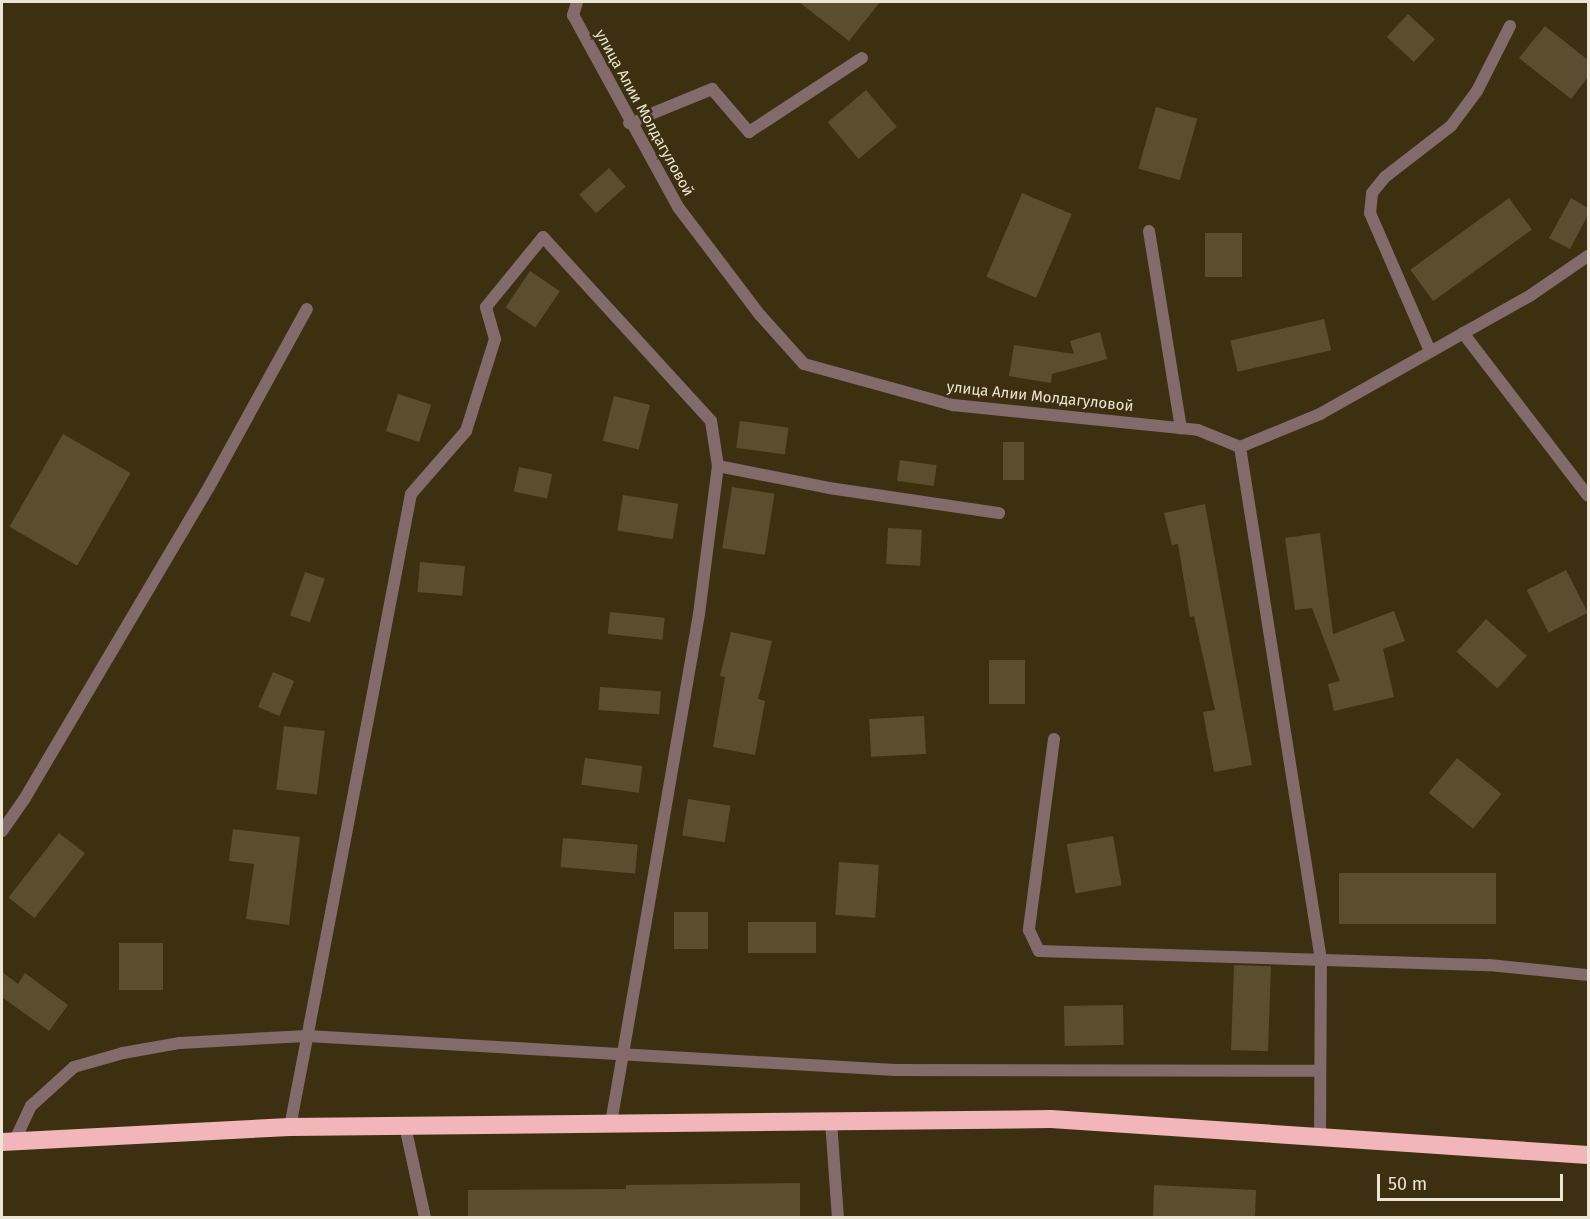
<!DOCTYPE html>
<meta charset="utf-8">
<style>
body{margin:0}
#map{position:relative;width:1590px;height:1219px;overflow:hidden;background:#3d3011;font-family:"Fira Sans",sans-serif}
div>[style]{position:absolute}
.building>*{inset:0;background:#5b4e2f;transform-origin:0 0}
.lane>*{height:12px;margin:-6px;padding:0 6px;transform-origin:6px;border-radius:6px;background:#836a6b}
.street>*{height:12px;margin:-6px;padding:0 6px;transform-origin:6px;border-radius:6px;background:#836a6b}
.highway>*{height:18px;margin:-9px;padding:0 9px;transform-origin:9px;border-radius:9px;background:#f2b5b9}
span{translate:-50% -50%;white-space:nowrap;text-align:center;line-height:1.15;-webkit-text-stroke:5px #3d3011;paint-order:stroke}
.street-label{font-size:15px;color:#ece5d3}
.frame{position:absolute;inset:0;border:3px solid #ece5d3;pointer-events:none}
.scale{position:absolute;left:1377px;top:1174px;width:186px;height:27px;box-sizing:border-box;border:3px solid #ece5d3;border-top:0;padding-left:8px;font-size:18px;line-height:21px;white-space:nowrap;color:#ece5d3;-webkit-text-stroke:4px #3d3011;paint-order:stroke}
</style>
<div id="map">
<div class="building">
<i style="clip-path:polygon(799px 2px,880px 2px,849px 41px)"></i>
<i style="left:1408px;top:14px;width:37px;height:31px;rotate:43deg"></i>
<i style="clip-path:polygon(1545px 26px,1588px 60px,1588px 77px,1571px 99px,1519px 58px)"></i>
<i style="left:866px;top:90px;width:48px;height:50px;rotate:50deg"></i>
<i style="left:1156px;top:107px;width:43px;height:64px;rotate:16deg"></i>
<i style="left:609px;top:168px;width:25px;height:40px;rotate:48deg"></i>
<i style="left:1022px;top:193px;width:54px;height:91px;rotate:23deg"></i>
<i style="left:1509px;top:198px;width:39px;height:122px;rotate:54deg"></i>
<i style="clip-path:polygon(1571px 198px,1588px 208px,1588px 215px,1570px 249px,1549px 238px)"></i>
<i style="left:1205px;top:233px;width:37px;height:44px"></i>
<i style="left:530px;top:271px;width:36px;height:44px;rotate:34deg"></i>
<i style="left:1324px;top:319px;width:32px;height:96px;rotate:77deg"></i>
<i style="clip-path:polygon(1100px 332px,1107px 359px,1052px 374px,1051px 383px,1009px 376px,1014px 345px,1074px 354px,1070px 341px)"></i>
<i style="left:398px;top:394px;width:35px;height:39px;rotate:18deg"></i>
<i style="left:614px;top:396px;width:37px;height:46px;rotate:14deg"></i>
<i style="left:740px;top:421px;width:49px;height:27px;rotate:8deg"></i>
<i style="left:63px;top:434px;width:78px;height:107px;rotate:30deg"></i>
<i style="left:1003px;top:442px;width:21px;height:38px"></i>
<i style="left:900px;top:460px;width:37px;height:21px;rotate:8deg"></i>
<i style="left:519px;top:467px;width:34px;height:25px;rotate:12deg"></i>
<i style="left:732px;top:487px;width:43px;height:62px;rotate:9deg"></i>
<i style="left:623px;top:495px;width:56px;height:36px;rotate:9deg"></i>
<i style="clip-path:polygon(1205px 504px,1252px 765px,1214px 772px,1203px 712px,1215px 710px,1194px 616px,1190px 617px,1178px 544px,1172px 545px,1164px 513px)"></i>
<i style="left:888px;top:528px;width:34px;height:36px;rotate:3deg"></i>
<i style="clip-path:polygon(1320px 533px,1333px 634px,1394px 611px,1405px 641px,1383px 649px,1394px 697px,1334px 711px,1328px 684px,1340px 681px,1312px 608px,1295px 610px,1285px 538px)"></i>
<i style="left:420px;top:562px;width:45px;height:30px;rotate:5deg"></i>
<i style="left:1566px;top:570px;width:48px;height:44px;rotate:63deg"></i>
<i style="left:305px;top:572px;width:21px;height:46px;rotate:19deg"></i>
<i style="left:610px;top:612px;width:55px;height:22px;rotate:6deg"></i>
<i style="left:1486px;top:619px;width:55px;height:44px;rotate:42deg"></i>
<i style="clip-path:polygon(731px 632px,772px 641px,758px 699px,765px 701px,755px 755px,713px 747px,725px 677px,720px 676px)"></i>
<i style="left:989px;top:660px;width:36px;height:44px"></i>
<i style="left:273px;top:672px;width:23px;height:38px;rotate:23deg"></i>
<i style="left:600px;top:687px;width:61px;height:23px;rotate:4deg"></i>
<i style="left:924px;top:716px;width:38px;height:55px;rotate:87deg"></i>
<i style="left:284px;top:726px;width:41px;height:64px;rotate:7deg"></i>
<i style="left:585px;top:758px;width:58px;height:27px;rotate:8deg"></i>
<i style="left:1457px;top:758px;width:57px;height:45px;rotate:39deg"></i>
<i style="left:688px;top:799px;width:43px;height:37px;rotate:9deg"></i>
<i style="clip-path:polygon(233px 829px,300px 837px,289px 925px,246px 919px,254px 864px,229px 861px)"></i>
<i style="left:59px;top:833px;width:33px;height:82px;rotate:38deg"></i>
<i style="left:1113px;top:836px;width:50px;height:47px;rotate:80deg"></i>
<i style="left:563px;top:838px;width:75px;height:29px;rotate:5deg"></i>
<i style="left:839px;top:862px;width:40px;height:53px;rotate:4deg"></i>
<i style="left:1339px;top:873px;width:157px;height:51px"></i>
<i style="left:674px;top:912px;width:34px;height:37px"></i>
<i style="left:748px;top:922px;width:68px;height:31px"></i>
<i style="left:163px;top:943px;width:47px;height:44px;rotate:90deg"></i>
<i style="left:1234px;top:965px;width:37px;height:85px;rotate:2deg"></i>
<i style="clip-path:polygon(2px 972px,18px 984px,25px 973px,68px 1005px,49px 1031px,2px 997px)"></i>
<i style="left:1123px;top:1005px;width:40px;height:59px;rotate:89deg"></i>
<i style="clip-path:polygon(800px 1183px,800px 1218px,468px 1218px,468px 1190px,626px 1189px,626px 1185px)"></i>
<i style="clip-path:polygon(1154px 1185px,1256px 1190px,1255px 1218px,1153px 1218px)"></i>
</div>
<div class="lane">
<i style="left:629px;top:123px;width:90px;rotate:-22.3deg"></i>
<i style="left:712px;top:89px;width:57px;rotate:49.3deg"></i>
<i style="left:749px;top:132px;width:135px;rotate:-33.2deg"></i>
<i style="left:1149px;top:231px;width:200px;rotate:80.8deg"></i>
<i style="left:2px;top:831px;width:40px;rotate:-55.1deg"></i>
<i style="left:25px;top:798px;width:361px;rotate:-59.4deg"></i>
<i style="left:209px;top:487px;width:203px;rotate:-61.2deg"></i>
<i style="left:15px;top:1140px;width:38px;rotate:-65deg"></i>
<i style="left:31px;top:1106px;width:58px;rotate:-42.2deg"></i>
<i style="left:74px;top:1067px;width:51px;rotate:-15.9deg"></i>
<i style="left:123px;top:1053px;width:58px;rotate:-10deg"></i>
<i style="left:180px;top:1043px;width:127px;rotate:-3.2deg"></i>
<i style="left:307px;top:1036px;width:589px;rotate:3.31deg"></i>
<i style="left:895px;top:1070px;width:425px;rotate:0.1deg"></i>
</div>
<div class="street">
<i style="left:577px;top:2px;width:14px;rotate:107deg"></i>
<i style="left:573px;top:15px;width:219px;rotate:61.3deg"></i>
<i style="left:678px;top:207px;width:136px;rotate:52.8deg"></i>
<i style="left:760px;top:315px;width:66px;rotate:48.1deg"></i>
<i style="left:804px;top:364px;width:155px;rotate:15.4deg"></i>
<i style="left:953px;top:405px;width:246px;rotate:5.8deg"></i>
<i style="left:1198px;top:430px;width:45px;rotate:22deg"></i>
<i style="left:1463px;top:333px;width:205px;rotate:52.5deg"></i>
<i style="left:1430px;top:351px;width:150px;rotate:-113.5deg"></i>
<i style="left:1370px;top:213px;width:20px;rotate:-84deg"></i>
<i style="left:1372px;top:193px;width:21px;rotate:-51deg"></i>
<i style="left:1385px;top:177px;width:83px;rotate:-37.7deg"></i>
<i style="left:1451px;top:126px;width:44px;rotate:-53.4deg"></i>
<i style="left:1477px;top:91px;width:73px;rotate:-63.1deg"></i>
<i style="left:1054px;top:739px;width:193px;rotate:97.5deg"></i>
<i style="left:1029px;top:930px;width:23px;rotate:65deg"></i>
<i style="left:1039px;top:951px;width:450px;rotate:1.8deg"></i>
<i style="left:1489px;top:965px;width:100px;rotate:5.8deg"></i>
<i style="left:831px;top:1121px;width:97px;rotate:85.9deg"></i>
<i style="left:611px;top:1123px;width:517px;rotate:-80.19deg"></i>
<i style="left:699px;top:614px;width:149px;rotate:-82.7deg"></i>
<i style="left:718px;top:466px;width:113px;rotate:11.2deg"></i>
<i style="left:829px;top:488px;width:172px;rotate:8.4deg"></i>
<i style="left:405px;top:1126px;width:94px;rotate:77.7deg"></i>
<i style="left:290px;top:1127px;width:644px;rotate:-79.18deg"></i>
<i style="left:411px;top:494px;width:84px;rotate:-48.9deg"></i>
<i style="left:466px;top:431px;width:96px;rotate:-72.5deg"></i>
<i style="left:495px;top:339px;width:33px;rotate:-106deg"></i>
<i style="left:486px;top:307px;width:90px;rotate:-50.8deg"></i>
<i style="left:543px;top:237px;width:249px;rotate:47.6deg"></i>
<i style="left:711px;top:421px;width:46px;rotate:81.2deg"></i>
<i style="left:1320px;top:1140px;width:180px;rotate:-89.7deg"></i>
<i style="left:1321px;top:960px;width:519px;rotate:-98.97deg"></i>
<i style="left:1240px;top:447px;width:87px;rotate:-22.4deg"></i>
<i style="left:1320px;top:414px;width:242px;rotate:-29.4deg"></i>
<i style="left:1531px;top:295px;width:69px;rotate:-34.4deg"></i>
</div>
<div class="highway">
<i style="left:2px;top:1142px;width:288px;rotate:-3deg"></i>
<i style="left:290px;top:1127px;width:761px;rotate:-0.6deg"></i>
<i style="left:1051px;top:1119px;width:538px;rotate:3.84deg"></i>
</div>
<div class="street-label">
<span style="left:644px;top:113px;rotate:61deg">улица Алии Молдагуловой</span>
<span style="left:1040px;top:397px;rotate:6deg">улица Алии Молдагуловой</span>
</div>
<div class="frame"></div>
<div class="scale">50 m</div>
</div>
